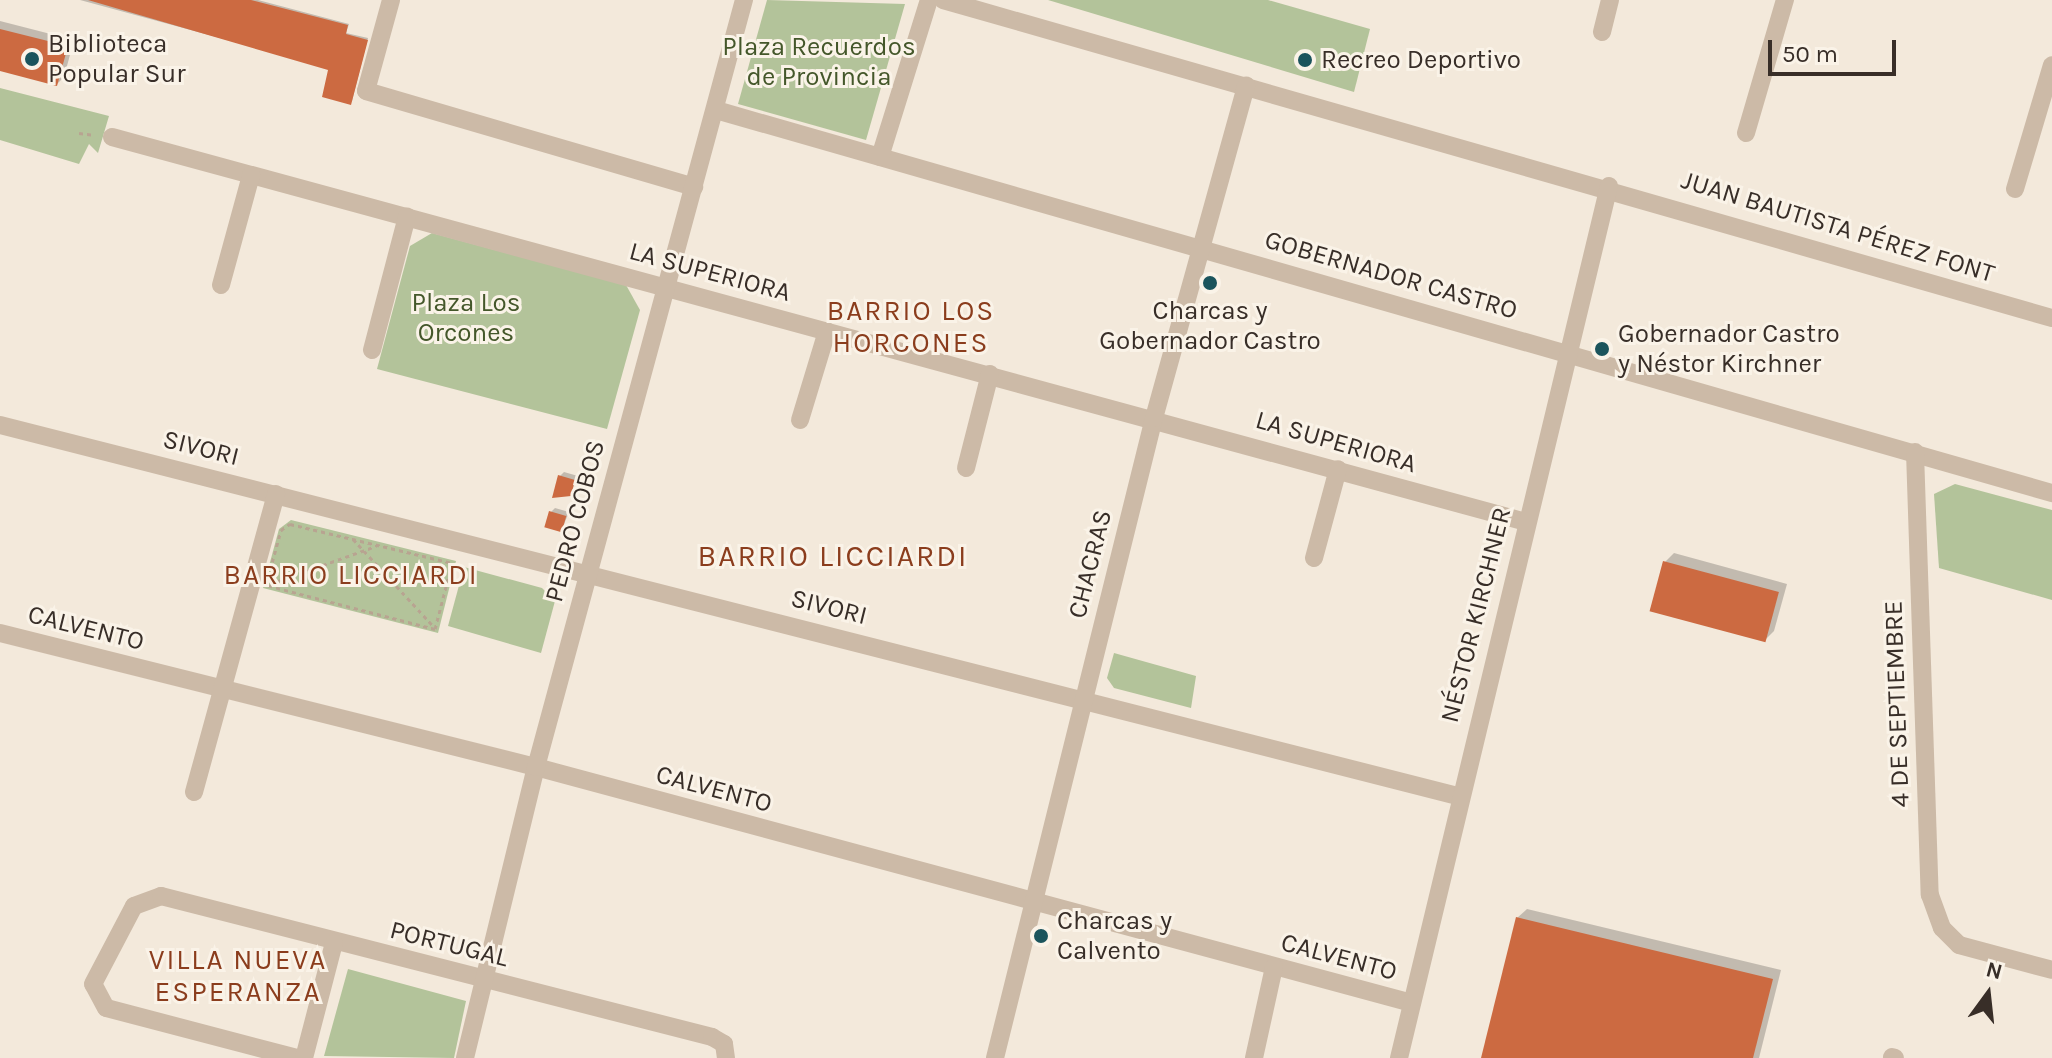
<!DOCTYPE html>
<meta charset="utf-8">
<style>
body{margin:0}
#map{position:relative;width:2052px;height:1058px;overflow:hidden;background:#f3e9db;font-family:Karla,sans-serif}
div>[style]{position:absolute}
.green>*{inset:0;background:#b3c39a}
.shadow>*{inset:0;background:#0003}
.building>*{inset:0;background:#cc6a41;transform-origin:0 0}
.path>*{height:3px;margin-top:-1.5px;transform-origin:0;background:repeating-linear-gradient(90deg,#b8a491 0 4px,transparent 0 8px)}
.minor>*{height:18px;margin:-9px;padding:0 9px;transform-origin:9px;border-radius:9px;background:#ccbaa7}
.dots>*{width:22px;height:22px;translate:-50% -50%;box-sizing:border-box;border:4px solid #faf3e8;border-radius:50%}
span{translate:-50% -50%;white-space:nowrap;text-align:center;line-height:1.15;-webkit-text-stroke:6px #faf3e8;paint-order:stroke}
.poi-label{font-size:26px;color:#382e28}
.left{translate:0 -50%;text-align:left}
.park-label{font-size:26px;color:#44572a}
.street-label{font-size:26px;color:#382e28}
.neighbourhood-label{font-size:28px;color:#8b3d1d;letter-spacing:2px}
.quarter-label{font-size:30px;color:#8b3d1d;letter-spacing:2px}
.north{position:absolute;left:1948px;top:954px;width:80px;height:80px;-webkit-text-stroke:6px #faf3e8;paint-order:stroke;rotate:15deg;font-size:22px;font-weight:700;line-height:32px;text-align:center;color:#382e28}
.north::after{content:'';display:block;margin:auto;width:28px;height:36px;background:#382e28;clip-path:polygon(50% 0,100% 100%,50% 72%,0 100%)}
.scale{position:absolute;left:1768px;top:40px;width:128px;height:36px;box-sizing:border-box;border:4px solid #382e28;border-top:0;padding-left:10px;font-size:24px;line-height:28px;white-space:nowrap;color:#382e28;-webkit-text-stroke:6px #faf3e8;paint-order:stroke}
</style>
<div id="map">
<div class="green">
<i style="clip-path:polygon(767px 0,905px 4px,866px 140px,738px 104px)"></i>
<i style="clip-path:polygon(1048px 0,1268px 0,1370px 29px,1354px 92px)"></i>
<i style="clip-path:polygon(0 88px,109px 116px,98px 153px,89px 144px,79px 164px,0 140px)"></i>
<i style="clip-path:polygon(432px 233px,626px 285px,640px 310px,607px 429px,377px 369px,410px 246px)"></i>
<i style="clip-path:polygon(1955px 484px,2052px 510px,2052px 600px,1939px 568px,1934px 494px)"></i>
<i style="clip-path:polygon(291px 520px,456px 561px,438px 633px,263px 588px,279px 529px)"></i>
<i style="clip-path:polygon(464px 567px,542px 588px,555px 601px,541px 653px,448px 626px)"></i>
<i style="clip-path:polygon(1114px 653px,1196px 676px,1191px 708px,1114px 688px,1107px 678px)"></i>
<i style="clip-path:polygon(348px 969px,466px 1001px,454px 1058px,324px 1056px)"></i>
</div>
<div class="shadow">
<i style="clip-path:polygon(80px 0,258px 0,349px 24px,346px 33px,368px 38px,352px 101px,330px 68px)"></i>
<i style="clip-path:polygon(0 21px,74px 40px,64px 77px,57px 84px,0 69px)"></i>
<i style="clip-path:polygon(564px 472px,578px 476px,570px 494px,560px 476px)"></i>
<i style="clip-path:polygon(555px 508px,569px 512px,562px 529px,551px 512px)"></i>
<i style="clip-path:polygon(1674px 553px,1787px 584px,1774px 631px,1765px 640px,1665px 562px)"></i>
<i style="clip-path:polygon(1527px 909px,1781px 970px,1759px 1058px,1483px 1058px,1517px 918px)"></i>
</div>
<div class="building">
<i style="clip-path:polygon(88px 0,251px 0,348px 25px,346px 34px,368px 40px,351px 105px,322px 97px,328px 70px)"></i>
<i style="clip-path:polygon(0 29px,68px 46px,57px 86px,0 71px)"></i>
<i style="clip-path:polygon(558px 475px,575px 480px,571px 496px,552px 498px)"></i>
<i style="left:549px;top:511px;width:18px;height:17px;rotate:16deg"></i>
<i style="left:1663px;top:561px;width:120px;height:52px;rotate:15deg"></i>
<i style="clip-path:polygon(1516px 917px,1773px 979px,1753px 1058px,1481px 1058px)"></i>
</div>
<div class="path">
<i style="left:79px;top:133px;width:16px;rotate:7deg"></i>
<i style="left:290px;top:524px;width:167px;rotate:13.5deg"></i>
<i style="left:452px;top:563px;width:68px;rotate:104.4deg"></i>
<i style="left:435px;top:629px;width:175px;rotate:-165.4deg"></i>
<i style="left:266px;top:585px;width:57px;rotate:-74.7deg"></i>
<i style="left:281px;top:530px;width:11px;rotate:-34deg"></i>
<i style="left:353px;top:539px;width:121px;rotate:47.3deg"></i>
<i style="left:270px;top:584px;width:113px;rotate:-19.7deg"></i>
</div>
<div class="minor">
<i style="left:391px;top:0;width:94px;rotate:105.4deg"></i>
<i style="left:366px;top:91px;width:342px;rotate:16.3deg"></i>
<i style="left:943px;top:0;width:1154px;rotate:16deg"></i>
<i style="left:1602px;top:32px;width:33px;rotate:-76deg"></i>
<i style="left:716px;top:110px;width:1390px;rotate:16deg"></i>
<i style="left:1746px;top:133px;width:139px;rotate:-73.7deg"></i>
<i style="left:112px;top:137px;width:1465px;rotate:15.23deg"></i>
<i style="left:880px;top:157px;width:164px;rotate:-72.7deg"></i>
<i style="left:2015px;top:189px;width:129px;rotate:-73.4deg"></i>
<i style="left:221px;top:285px;width:114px;rotate:-74.7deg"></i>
<i style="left:372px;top:350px;width:138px;rotate:-75.3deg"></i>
<i style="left:800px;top:420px;width:93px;rotate:-73.1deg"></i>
<i style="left:0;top:425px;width:1504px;rotate:14.28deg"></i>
<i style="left:1915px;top:452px;width:443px;rotate:88.1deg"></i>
<i style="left:1930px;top:895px;width:35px;rotate:70deg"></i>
<i style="left:1942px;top:928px;width:24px;rotate:45deg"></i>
<i style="left:1959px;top:945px;width:96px;rotate:15deg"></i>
<i style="left:966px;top:468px;width:97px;rotate:-75.7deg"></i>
<i style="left:1314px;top:558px;width:92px;rotate:-74.9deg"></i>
<i style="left:0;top:633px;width:552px;rotate:14.04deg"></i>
<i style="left:536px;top:767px;width:907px;rotate:15.08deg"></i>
<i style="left:194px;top:792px;width:309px;rotate:-74.6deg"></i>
<i style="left:1892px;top:1057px;width:3px;rotate:18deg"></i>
<i style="left:297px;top:1058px;width:197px;rotate:-165.3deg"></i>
<i style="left:106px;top:1008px;width:27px;rotate:-118deg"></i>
<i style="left:93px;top:984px;width:88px;rotate:-62.3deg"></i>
<i style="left:134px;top:906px;width:29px;rotate:-20deg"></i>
<i style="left:161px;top:896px;width:569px;rotate:14.35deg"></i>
<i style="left:712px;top:1037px;width:14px;rotate:30deg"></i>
<i style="left:724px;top:1044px;width:14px;rotate:82deg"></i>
<i style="left:304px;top:1058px;width:119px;rotate:-75.4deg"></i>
<i style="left:465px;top:1058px;width:300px;rotate:-76.3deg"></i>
<i style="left:536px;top:767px;width:795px;rotate:-74.83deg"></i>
<i style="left:995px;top:1058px;width:659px;rotate:-76.05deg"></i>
<i style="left:1154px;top:418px;width:345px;rotate:-74.5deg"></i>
<i style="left:1254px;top:1058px;width:93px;rotate:-77.6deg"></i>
<i style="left:1399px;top:1058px;width:897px;rotate:-76.46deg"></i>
</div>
<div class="dots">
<i style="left:32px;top:59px;background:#1b545c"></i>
<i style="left:1305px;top:60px;background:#1b545c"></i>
<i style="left:1210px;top:283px;background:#1b545c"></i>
<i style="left:1602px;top:349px;background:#1b545c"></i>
<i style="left:1041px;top:936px;background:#1b545c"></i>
</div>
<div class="poi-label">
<span class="left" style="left:48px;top:59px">Biblioteca<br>Popular Sur</span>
<span class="left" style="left:1321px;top:60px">Recreo Deportivo</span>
<span style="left:1210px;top:326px">Charcas y<br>Gobernador Castro</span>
<span class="left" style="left:1618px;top:349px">Gobernador Castro<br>y Néstor Kirchner</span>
<span class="left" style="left:1057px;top:936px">Charcas y<br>Calvento</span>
</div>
<div class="park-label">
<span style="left:819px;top:62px">Plaza Recuerdos<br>de Provincia</span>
<span style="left:466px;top:318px">Plaza Los<br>Orcones</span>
</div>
<div class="street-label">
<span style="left:1838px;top:227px;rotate:17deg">JUAN BAUTISTA PÉREZ FONT</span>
<span style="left:710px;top:272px;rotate:15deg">LA SUPERIORA</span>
<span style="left:1391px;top:275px;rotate:16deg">GOBERNADOR CASTRO</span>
<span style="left:1336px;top:442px;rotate:16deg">LA SUPERIORA</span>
<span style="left:201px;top:448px;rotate:14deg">SIVORI</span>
<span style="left:575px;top:521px;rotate:-75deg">PEDRO COBOS</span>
<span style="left:1090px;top:564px;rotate:-76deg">CHACRAS</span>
<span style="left:829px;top:607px;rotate:14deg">SIVORI</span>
<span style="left:1476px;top:615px;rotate:-76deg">NÉSTOR KIRCHNER</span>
<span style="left:86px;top:628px;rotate:14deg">CALVENTO</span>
<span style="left:1897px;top:704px;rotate:-92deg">4 DE SEPTIEMBRE</span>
<span style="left:714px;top:789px;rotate:15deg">CALVENTO</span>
<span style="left:449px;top:944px;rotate:14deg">PORTUGAL</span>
<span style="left:1339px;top:957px;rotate:15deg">CALVENTO</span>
</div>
<div class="neighbourhood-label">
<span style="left:911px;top:327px">BARRIO LOS<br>HORCONES</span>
<span style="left:351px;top:575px">BARRIO LICCIARDI</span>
<span style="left:238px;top:976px">VILLA NUEVA<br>ESPERANZA</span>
</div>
<div class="quarter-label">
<span style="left:833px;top:556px">BARRIO LICCIARDI</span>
</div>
<div class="north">N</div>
<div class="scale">50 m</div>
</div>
